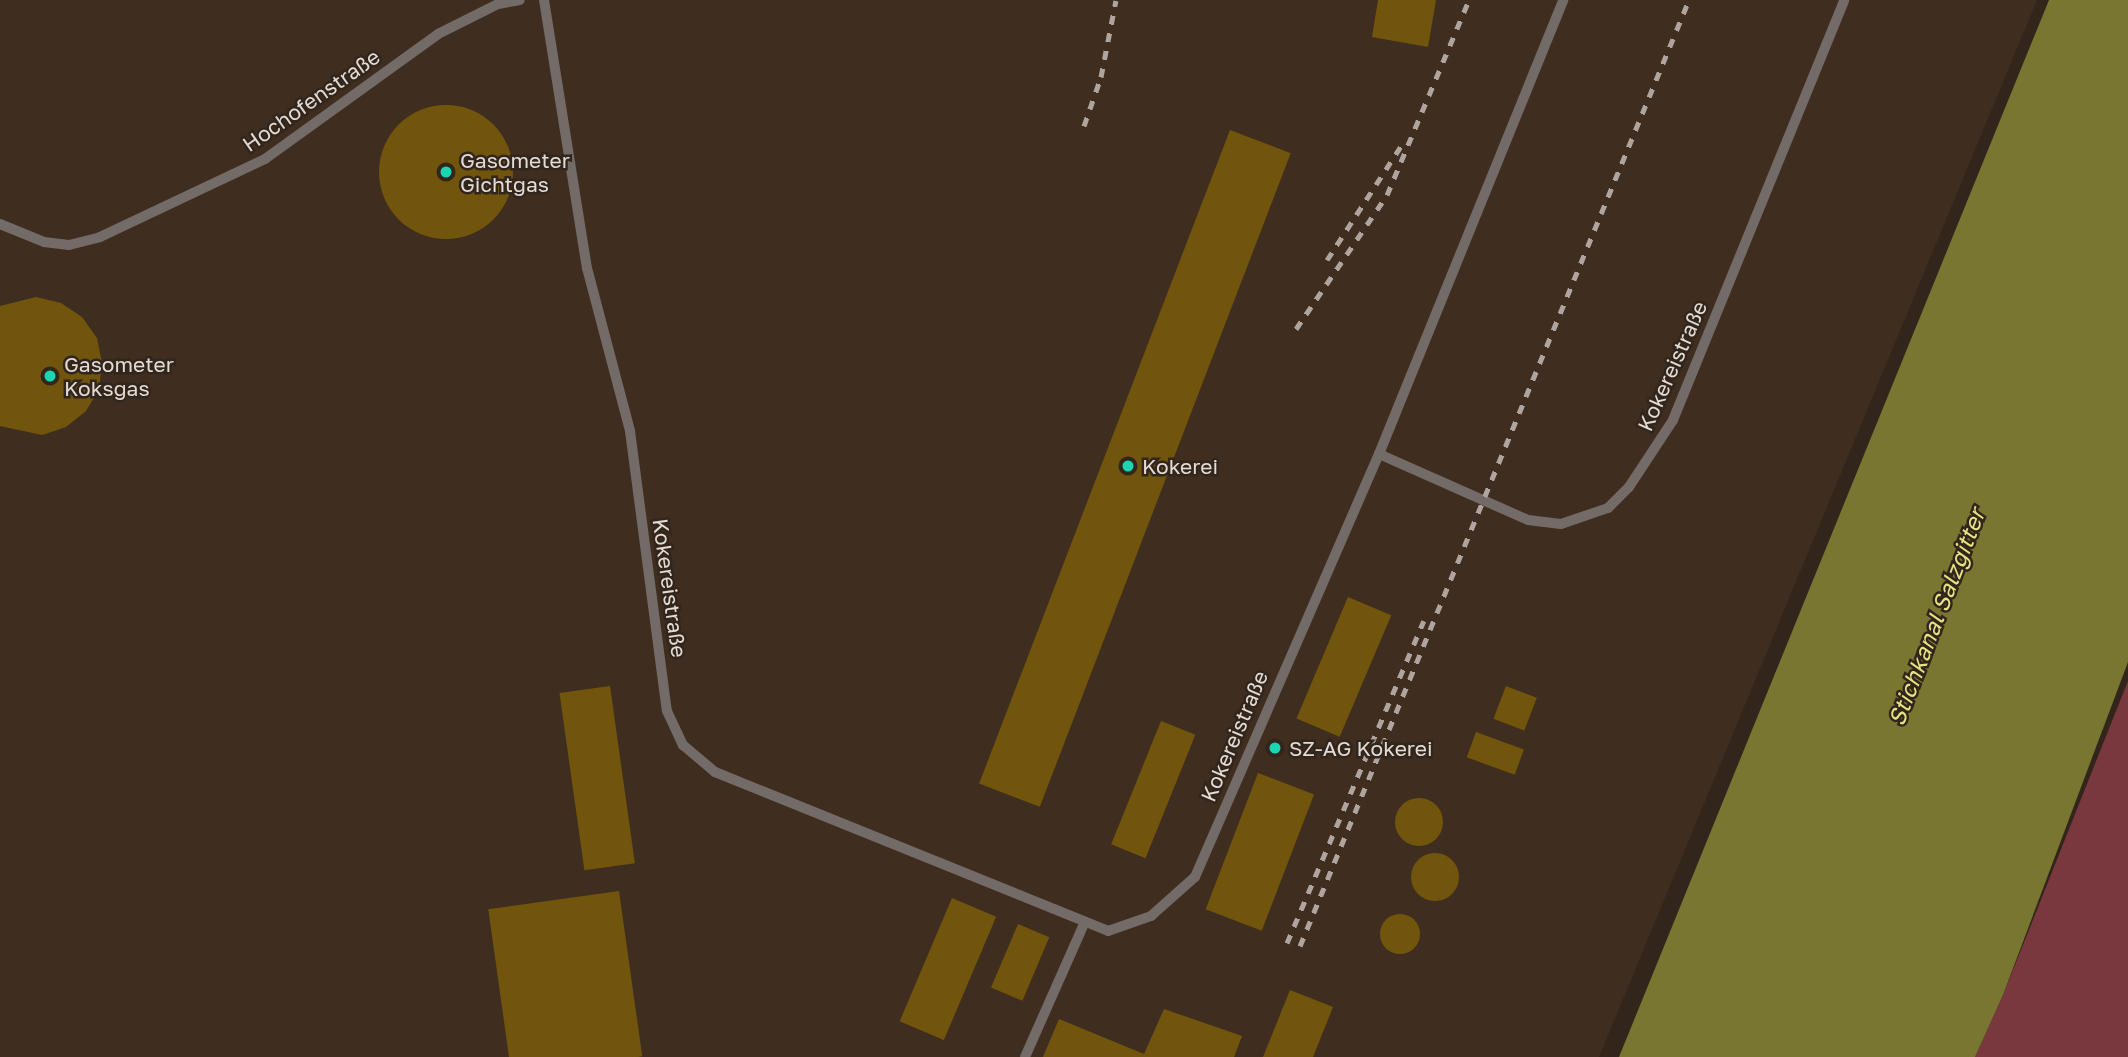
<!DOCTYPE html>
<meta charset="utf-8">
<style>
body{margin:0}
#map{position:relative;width:2128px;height:1057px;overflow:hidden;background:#32261c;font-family:"Golos Text",sans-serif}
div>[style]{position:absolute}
.built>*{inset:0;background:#3f2e1f}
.forest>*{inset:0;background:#78383d}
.water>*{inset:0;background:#787631}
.building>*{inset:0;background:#71550d;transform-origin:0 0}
.round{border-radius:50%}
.service>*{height:10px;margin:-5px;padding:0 5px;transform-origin:5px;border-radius:5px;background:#736b68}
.rail>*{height:5px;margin-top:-2.5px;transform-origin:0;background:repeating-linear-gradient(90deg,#afa59e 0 9px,transparent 0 18px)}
.dots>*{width:19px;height:19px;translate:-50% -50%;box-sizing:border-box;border:4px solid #32261c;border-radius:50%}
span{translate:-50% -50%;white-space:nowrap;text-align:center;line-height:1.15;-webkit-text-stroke:5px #32261c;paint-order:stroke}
.street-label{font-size:21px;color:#e3dbd5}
.poi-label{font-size:21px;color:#e3dbd5}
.left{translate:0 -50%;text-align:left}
.water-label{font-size:23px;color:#e6e482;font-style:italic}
</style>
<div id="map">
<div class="built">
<i style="clip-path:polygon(0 0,2037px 0,1599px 1057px,0 1057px)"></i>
</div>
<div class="forest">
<i style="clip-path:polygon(2128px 681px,2128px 1057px,1975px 1057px,2003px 995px)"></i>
</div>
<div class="water">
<i style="clip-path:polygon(2049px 0,2128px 0,2128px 662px,2003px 995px,1975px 1057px,1619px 1057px)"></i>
</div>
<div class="building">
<i style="clip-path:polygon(1378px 0,1436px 0,1428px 47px,1372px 37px)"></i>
<i class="round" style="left:379px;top:105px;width:134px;height:134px"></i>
<i style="left:1230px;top:130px;width:65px;height:700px;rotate:21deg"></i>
<i style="clip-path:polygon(36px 297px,61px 303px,82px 317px,97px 338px,102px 363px,99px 389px,86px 411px,66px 427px,42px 435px,0 426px,0 306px)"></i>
<i style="left:1348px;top:597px;width:47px;height:132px;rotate:23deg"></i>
<i style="left:610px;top:686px;width:179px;height:51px;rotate:82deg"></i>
<i style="left:1506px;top:686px;width:33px;height:35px;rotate:21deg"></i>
<i style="left:1161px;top:721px;width:37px;height:133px;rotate:22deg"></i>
<i style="left:1476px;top:732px;width:51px;height:27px;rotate:20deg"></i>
<i style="left:1258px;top:773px;width:60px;height:146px;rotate:21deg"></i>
<i class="round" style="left:1395px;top:798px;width:48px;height:48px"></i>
<i class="round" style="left:1411px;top:853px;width:48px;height:48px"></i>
<i style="left:619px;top:891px;width:167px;height:132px;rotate:82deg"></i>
<i style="left:952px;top:898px;width:48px;height:134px;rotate:23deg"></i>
<i class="round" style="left:1380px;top:914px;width:40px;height:40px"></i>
<i style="left:1018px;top:924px;width:34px;height:69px;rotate:23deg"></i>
<i style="clip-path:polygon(1290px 990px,1333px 1007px,1313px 1057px,1263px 1057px)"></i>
<i style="clip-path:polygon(1164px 1009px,1242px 1036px,1234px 1057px,1043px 1057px,1059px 1019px,1144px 1054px)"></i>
</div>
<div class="service">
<i style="left:544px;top:0;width:271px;rotate:80.9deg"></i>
<i style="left:587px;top:268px;width:169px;rotate:75.2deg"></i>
<i style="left:630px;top:431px;width:282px;rotate:82.5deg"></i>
<i style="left:667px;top:711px;width:38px;rotate:65deg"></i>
<i style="left:683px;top:745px;width:42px;rotate:40.2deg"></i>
<i style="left:715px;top:772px;width:424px;rotate:22deg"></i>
<i style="left:1108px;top:931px;width:46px;rotate:-19.2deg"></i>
<i style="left:1151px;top:916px;width:59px;rotate:-41.6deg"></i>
<i style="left:1195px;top:877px;width:461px;rotate:-66.5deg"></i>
<i style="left:1379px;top:454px;width:490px;rotate:-67.9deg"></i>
<i style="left:0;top:224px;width:48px;rotate:22.2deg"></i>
<i style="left:44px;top:242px;width:25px;rotate:7deg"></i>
<i style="left:69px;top:245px;width:32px;rotate:-14deg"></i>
<i style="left:100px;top:237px;width:183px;rotate:-25.3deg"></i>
<i style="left:265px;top:159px;width:213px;rotate:-35.8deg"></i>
<i style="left:438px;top:34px;width:67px;rotate:-26.6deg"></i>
<i style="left:498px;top:4px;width:22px;rotate:-10deg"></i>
<i style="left:1379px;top:454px;width:163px;rotate:23.9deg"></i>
<i style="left:1528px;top:520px;width:33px;rotate:7deg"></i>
<i style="left:1561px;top:524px;width:50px;rotate:-18.8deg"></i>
<i style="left:1608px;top:508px;width:30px;rotate:-45deg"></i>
<i style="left:1629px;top:487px;width:80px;rotate:-56.7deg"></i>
<i style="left:1673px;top:420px;width:453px;rotate:-67.8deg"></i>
<i style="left:1025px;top:1057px;width:145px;rotate:-66.1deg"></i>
</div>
<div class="rail">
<i style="left:1084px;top:126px;width:52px;rotate:-70.9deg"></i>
<i style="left:1101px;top:77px;width:78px;rotate:-79deg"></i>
<i style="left:1327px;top:260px;width:140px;rotate:-57deg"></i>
<i style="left:1296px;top:329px;width:162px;rotate:-55.8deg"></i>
<i style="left:1387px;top:195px;width:212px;rotate:-67.2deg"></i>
<i style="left:1287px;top:943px;width:350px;rotate:-67deg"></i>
<i style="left:1300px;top:946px;width:1023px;rotate:-67.65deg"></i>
</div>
<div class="dots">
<i style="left:446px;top:172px;background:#19d5b2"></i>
<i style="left:50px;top:376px;background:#19d5b2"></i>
<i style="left:1128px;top:466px;background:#19d5b2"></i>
<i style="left:1275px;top:748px;background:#19d5b2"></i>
</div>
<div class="street-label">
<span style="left:311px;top:100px;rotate:-35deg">Hochofenstraße</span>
<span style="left:1672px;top:366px;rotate:-66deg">Kokereistraße</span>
<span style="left:670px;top:588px;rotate:82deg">Kokereistraße</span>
<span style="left:1234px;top:736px;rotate:-67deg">Kokereistraße</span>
</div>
<div class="poi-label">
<span class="left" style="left:460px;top:172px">Gasometer<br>Gichtgas</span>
<span class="left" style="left:64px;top:376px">Gasometer<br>Koksgas</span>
<span class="left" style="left:1142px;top:466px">Kokerei</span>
<span class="left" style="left:1289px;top:748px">SZ-AG Kokerei</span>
</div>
<div class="water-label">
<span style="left:1936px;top:617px;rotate:-69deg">Stichkanal Salzgitter</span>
</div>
</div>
